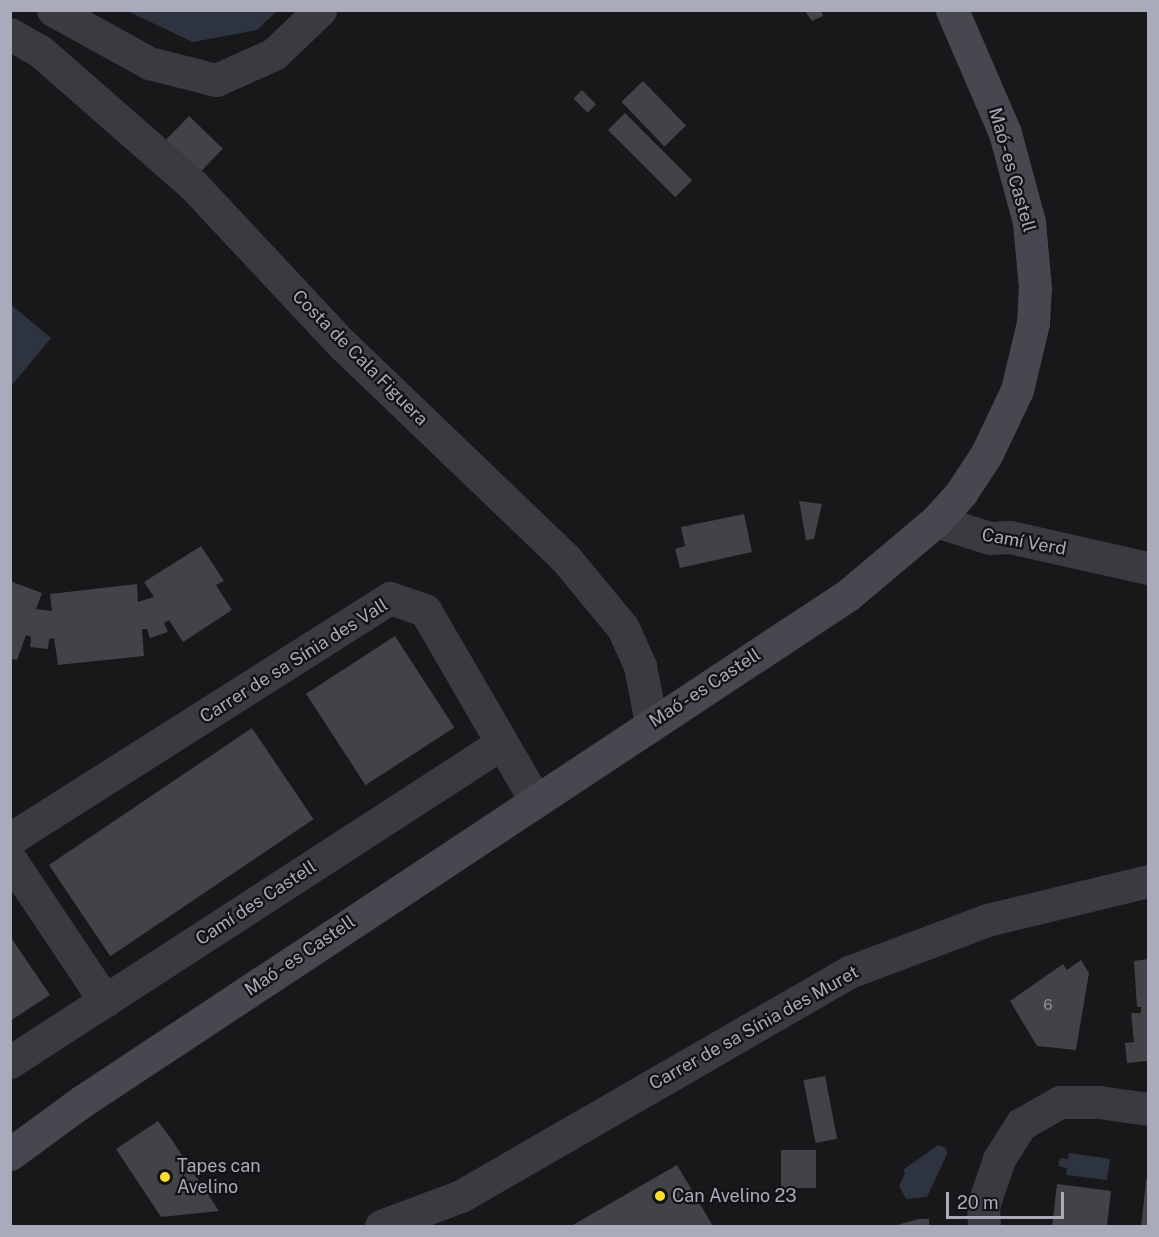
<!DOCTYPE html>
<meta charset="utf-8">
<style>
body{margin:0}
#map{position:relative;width:1159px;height:1237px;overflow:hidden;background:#18181a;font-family:"Public Sans",sans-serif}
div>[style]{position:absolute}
.water>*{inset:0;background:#2d343f}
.building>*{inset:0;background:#424247;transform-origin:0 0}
.minor>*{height:33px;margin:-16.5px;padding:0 16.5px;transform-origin:16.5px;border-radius:16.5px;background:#3b3a41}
.tertiary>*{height:33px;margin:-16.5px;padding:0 16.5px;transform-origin:16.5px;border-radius:16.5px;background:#3b3a41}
.secondary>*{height:33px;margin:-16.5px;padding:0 16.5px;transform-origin:16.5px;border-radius:16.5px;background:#46474f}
.dots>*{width:16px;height:16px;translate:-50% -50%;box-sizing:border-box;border:3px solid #131315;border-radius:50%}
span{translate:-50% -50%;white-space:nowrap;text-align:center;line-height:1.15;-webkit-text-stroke:4.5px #131315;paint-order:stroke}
.number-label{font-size:15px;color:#8f919e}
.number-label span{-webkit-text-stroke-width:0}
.street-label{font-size:18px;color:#a9abbb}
.poi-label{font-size:18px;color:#a9abbb}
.left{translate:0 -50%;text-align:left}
.frame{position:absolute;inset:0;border:12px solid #a9abbb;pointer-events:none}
.scale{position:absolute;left:946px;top:1192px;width:118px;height:27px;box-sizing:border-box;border:3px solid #a9abbb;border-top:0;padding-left:8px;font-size:18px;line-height:21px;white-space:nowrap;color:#a9abbb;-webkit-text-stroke:4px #131315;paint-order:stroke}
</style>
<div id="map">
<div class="water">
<i style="clip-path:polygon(127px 11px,277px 11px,257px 30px,193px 42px)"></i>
<i style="clip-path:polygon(11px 305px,51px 338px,13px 384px,10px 382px)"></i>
<i style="clip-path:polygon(938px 1145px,946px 1148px,947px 1154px,927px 1197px,906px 1199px,899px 1186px,905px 1174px,903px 1170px)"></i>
<i style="clip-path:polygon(1069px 1153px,1110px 1159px,1107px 1180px,1066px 1175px,1067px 1168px,1058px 1166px,1060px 1158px,1068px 1159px)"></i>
</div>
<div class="building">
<i style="clip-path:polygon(804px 10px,821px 10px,823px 16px,812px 21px)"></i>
<i style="left:643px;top:81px;width:62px;height:30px;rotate:46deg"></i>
<i style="left:582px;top:90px;width:20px;height:12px;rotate:45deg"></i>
<i style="left:625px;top:113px;width:95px;height:24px;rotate:45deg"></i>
<i style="left:189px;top:116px;width:47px;height:33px;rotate:44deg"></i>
<i style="clip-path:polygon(799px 501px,822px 504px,814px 539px,806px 540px)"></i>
<i style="clip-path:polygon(744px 514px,752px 552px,680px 568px,675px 549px,685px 546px,681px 527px)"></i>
<i style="clip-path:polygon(201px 546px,224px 581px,216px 585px,232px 610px,183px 642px,169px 620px,164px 623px,168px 632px,150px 638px,147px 629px,142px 629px,144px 656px,58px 665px,54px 638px,49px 639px,48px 649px,30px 647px,31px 637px,26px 635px,17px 660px,10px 658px,10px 581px,42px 593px,36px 609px,52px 611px,50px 594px,137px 584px,138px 602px,154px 597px,144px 582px)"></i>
<i style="left:395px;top:636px;width:109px;height:106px;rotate:57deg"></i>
<i style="left:252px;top:728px;width:110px;height:245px;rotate:56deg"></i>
<i style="clip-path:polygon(10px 936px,50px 995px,10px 1021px)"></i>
<i style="clip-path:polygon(1148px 959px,1148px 1061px,1127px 1063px,1125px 1043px,1134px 1042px,1131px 1013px,1141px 1013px,1141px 1007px,1137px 1007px,1134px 961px)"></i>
<i style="clip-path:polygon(1081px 960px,1089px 973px,1076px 1050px,1037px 1046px,1010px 1001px,1063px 964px,1067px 970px)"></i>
<i style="left:825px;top:1076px;width:64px;height:22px;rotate:79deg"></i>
<i style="clip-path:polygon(158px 1121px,172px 1140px,219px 1211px,161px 1217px,116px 1149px)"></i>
<i style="left:781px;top:1150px;width:35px;height:38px"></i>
<i style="clip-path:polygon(677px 1165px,713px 1226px,571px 1226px)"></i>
<i style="clip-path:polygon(1148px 1175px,1148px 1226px,1141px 1226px,1146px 1181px)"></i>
<i style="clip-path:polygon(1057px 1184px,1111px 1191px,1107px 1226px,1052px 1226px)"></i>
<i style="clip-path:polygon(919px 1219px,929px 1219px,929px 1226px,893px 1226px)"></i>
</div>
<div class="minor">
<i style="left:53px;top:10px;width:110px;rotate:28.9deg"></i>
<i style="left:149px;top:63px;width:69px;rotate:14.2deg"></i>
<i style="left:216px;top:80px;width:64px;rotate:-24.1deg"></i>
<i style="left:274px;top:54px;width:64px;rotate:-43.7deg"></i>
<i style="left:10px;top:839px;width:450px;rotate:-32.4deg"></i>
<i style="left:390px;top:598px;width:37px;rotate:19deg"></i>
<i style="left:425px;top:610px;width:220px;rotate:59.9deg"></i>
<i style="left:10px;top:859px;width:171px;rotate:56.2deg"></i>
<i style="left:10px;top:1062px;width:586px;rotate:-32.96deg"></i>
<i style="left:381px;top:1226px;width:85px;rotate:-20.6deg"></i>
<i style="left:461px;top:1196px;width:448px;rotate:-30deg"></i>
<i style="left:849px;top:972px;width:147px;rotate:-20.6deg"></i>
<i style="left:987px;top:920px;width:166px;rotate:-13.6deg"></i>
<i style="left:984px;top:1226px;width:20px;rotate:-93deg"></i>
<i style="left:983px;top:1206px;width:50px;rotate:-71.2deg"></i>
<i style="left:999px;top:1159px;width:41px;rotate:-57.8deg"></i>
<i style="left:1021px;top:1124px;width:45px;rotate:-29.4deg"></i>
<i style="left:1060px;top:1102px;width:39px"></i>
<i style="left:1099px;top:1102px;width:49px;rotate:8.1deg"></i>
</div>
<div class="tertiary">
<i style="left:10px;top:34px;width:34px;rotate:30deg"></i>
<i style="left:40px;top:51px;width:205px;rotate:41.2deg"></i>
<i style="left:194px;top:186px;width:216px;rotate:46.9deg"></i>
<i style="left:342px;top:344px;width:310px;rotate:43.8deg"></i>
<i style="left:566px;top:559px;width:89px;rotate:50.4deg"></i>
<i style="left:623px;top:628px;width:42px;rotate:65.9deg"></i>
<i style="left:640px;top:666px;width:58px;rotate:79.1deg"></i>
<i style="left:936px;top:521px;width:57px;rotate:17.5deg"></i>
<i style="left:990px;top:538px;width:20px;rotate:-3deg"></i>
<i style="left:1010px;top:537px;width:141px;rotate:12.7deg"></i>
</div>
<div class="secondary">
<i style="left:10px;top:1154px;width:88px;rotate:-36.2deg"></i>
<i style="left:81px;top:1102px;width:919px;rotate:-33.47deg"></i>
<i style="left:848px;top:595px;width:115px;rotate:-40.1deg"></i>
<i style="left:936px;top:521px;width:38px;rotate:-48deg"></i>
<i style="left:961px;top:493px;width:45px;rotate:-56.7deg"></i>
<i style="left:986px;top:455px;width:72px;rotate:-64.5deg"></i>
<i style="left:1017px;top:390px;width:69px;rotate:-76.6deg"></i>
<i style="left:1033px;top:323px;width:35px;rotate:-87deg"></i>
<i style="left:1035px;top:288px;width:66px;rotate:-95.2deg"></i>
<i style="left:1029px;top:222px;width:92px;rotate:-105.1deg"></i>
<i style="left:1005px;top:133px;width:134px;rotate:-113.3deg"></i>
</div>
<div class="dots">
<i style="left:165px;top:1177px;background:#fddd2d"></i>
<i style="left:660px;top:1196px;background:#fddd2d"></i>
</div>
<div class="number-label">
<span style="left:1048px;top:1005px">6</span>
</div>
<div class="street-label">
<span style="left:1012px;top:170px;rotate:74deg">Maó - es Castell</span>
<span style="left:360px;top:358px;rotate:45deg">Costa de Cala Figuera</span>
<span style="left:1024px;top:542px;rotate:10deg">Camí Verd</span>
<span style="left:294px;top:661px;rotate:-32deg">Carrer de sa Sínia des Vall</span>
<span style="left:705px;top:688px;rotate:-33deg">Maó - es Castell</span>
<span style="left:256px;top:903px;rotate:-33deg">Camí des Castell</span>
<span style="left:300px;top:956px;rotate:-34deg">Maó - es Castell</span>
<span style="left:754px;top:1028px;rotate:-29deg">Carrer de sa Sínia des Muret</span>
</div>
<div class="poi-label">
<span class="left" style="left:177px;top:1177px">Tapes can<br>Avelino</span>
<span class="left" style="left:672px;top:1196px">Can Avelino 23</span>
</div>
<div class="frame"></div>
<div class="scale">20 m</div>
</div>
